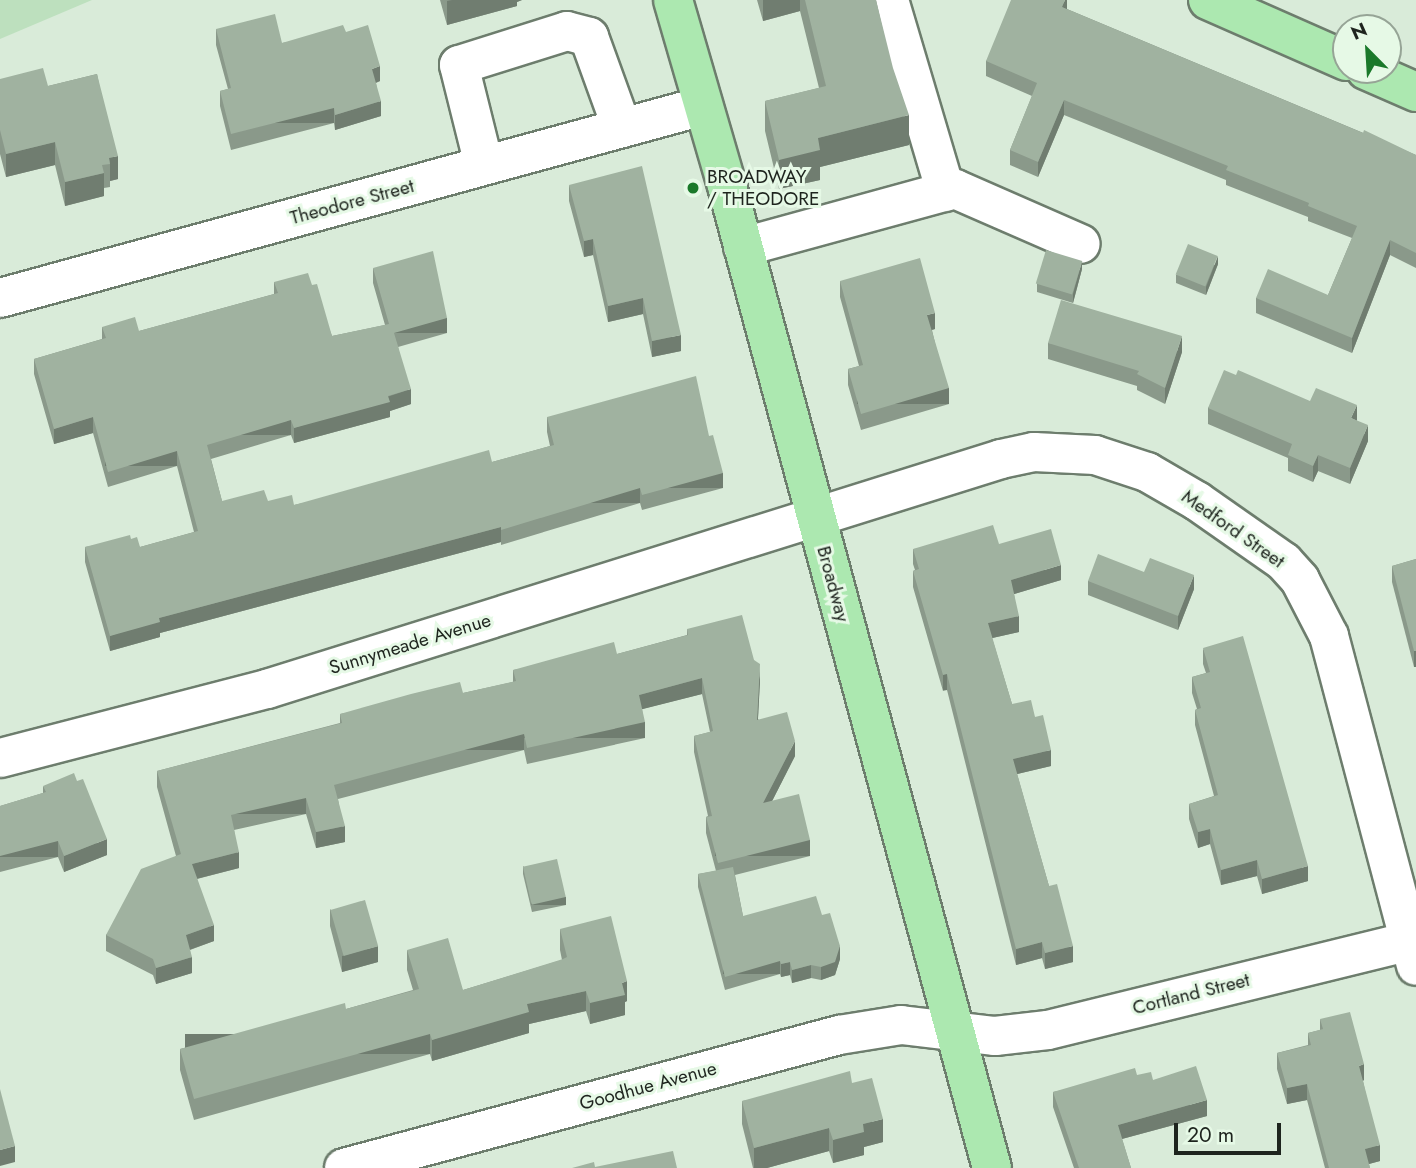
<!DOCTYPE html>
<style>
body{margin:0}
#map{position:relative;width:1416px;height:1168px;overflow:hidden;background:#d9ebd9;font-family:Jost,sans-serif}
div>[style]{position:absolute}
.green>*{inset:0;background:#bde0be}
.roads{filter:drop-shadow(2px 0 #6d7d6d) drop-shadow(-2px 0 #6d7d6d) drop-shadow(0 2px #6d7d6d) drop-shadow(0 -2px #6d7d6d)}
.minor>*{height:38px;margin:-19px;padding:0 19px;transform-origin:19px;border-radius:19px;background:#fff}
.major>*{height:38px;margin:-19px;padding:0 19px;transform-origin:19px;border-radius:19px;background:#ace8b0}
.wall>*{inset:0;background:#8a998a}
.shaded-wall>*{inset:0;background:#707d70;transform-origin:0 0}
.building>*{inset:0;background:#a0b2a0;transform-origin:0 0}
.dots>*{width:19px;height:19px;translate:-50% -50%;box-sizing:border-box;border:4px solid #e6f9e6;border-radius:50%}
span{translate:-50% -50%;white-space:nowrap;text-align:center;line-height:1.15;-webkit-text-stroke:6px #e6f9e6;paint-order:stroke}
.poi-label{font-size:19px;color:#1e241e}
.left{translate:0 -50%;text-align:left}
.street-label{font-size:19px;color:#1e241e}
.north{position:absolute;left:1332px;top:14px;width:70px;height:70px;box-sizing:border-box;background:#e6f9e6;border:2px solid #96a496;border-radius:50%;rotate:336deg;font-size:19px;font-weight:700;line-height:28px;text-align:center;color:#1e241e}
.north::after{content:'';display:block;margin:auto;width:24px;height:32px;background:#1a792a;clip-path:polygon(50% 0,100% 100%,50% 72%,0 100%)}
.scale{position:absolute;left:1174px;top:1123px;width:107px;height:32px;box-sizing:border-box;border:4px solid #1e241e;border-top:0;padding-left:9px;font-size:21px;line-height:24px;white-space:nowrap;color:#1e241e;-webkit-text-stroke:5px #e6f9e6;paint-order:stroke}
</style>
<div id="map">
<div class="green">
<i style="clip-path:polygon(0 0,92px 0,0 39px)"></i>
</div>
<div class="roads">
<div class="minor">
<i style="left:889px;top:0;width:200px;rotate:73.5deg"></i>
<i style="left:484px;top:165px;width:103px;rotate:-104deg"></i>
<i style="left:459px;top:65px;width:113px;rotate:-17.5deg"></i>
<i style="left:567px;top:31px;width:23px;rotate:15deg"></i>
<i style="left:589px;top:37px;width:97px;rotate:70.1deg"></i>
<i style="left:743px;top:247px;width:220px;rotate:-15.3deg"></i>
<i style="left:955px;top:189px;width:137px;rotate:23.6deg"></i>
<i style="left:0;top:298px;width:729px;rotate:-15.28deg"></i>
<i style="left:0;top:758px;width:276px;rotate:-14.5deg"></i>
<i style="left:267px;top:689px;width:769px;rotate:-17.4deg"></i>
<i style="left:1001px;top:459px;width:34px;rotate:-12deg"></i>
<i style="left:1034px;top:452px;width:61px;rotate:2.8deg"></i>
<i style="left:1095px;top:455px;width:55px;rotate:18.1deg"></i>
<i style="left:1147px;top:472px;width:58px;rotate:30.1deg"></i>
<i style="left:1197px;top:501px;width:106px;rotate:35deg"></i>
<i style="left:1284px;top:562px;width:24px;rotate:48deg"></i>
<i style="left:1300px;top:580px;width:63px;rotate:62.6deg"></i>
<i style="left:1329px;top:636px;width:341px;rotate:75.2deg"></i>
<i style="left:344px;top:1168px;width:513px;rotate:-15.04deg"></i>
<i style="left:839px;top:1035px;width:63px;rotate:-9.2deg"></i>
<i style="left:901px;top:1025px;width:95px;rotate:6.7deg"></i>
<i style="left:995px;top:1036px;width:53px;rotate:-6.5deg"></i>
<i style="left:1048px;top:1030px;width:372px;rotate:-13.8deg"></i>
<i style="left:1409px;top:941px;width:17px;rotate:-66deg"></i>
</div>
<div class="major">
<i style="left:673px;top:0;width:194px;rotate:73.8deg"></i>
<i style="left:727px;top:186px;width:1017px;rotate:74.9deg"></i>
<i style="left:1208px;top:0;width:151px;rotate:23.8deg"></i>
<i style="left:1366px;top:70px;width:55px;rotate:23.7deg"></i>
</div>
</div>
<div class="wall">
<i style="clip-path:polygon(440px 0,522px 0,517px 2px,517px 6px,447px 25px)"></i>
<i style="clip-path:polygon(757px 0,876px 0,909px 145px,820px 167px,820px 180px,779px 189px,765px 131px,765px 101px,819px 88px,800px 11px,763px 21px)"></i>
<i style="clip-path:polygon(1067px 0,1067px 9px,1416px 155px,1416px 268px,1390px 255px,1352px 353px,1256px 313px,1256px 298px,1328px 295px,1352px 238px,1308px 221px,1308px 217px,1226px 185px,1226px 180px,1064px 115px,1038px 177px,1010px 165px,1010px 150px,1032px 96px,986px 76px,986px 61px)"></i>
<i style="clip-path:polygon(216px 29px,282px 43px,346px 32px,380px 81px,376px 83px,381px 116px,335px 130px,334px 123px,231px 150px,220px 106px,220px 91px,228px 89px,216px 45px)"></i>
<i style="clip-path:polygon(97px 74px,118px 179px,110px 181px,110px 187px,104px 188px,104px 196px,65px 206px,55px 165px,6px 177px,0 154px,0 79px,48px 86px)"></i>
<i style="clip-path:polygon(569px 185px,681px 351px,652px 357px,643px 314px,608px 322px,593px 255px,584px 257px,569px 201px)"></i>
<i style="clip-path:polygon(1218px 264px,1206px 295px,1176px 283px,1176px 275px)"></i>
<i style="clip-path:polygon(373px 268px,447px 333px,398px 347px,411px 404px,390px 411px,390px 417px,294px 443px,291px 435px,211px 459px,222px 501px,268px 501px,294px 505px,492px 462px,550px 446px,547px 432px,547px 417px,709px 436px,723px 488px,642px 510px,640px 503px,501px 545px,501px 542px,160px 633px,160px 637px,110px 651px,85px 562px,85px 547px,131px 539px,140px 547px,194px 532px,177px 466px,108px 487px,93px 433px,54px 444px,34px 374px,34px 359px,102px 339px,102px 327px,139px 331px,274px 294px,274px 282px,312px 285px,332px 336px,385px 325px,373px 283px)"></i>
<i style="clip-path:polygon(1082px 269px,1073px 303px,1037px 292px,1037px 284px)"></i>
<i style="clip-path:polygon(840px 281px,935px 329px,932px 330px,949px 404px,861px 430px,848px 385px,848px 369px,859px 366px,840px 297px)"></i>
<i style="clip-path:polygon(1048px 343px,1182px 352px,1165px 404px,1137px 390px,1137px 386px,1048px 359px)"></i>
<i style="clip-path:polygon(1236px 375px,1357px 421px,1368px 441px,1350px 484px,1318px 471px,1313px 482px,1288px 471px,1288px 458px,1208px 424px,1208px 408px)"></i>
<i style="clip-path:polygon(999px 544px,1061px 580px,1014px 594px,1019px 632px,992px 638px,1012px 704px,1035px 717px,1051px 766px,1017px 774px,1049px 886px,1073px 962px,1045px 969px,1042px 958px,1016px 965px,947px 690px,943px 691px,913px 587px,913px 571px,915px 570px,913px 564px,913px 549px)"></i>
<i style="clip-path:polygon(1416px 559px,1416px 667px,1414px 667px,1392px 582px,1392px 566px)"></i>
<i style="clip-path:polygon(1144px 572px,1194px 589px,1178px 630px,1088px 595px,1088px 581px)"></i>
<i style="clip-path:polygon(687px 629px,754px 660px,760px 680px,758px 719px,795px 756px,772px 801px,810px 856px,735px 875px,743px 916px,822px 915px,840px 959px,835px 975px,821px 980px,811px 978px,792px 983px,790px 975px,781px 977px,780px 974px,725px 990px,698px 887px,698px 874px,716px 871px,706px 833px,706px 817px,708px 816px,694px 752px,694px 736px,710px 732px,702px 694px,642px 709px,645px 738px,527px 764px,524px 750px,338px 799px,345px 842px,316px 848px,306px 814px,234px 830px,239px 868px,197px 879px,214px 941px,190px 950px,192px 973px,156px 984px,153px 975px,106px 951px,106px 935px,176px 856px,157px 787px,157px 771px,340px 723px,340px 714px,463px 693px,513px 682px,513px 670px,617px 654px,687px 635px)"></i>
<i style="clip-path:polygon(1203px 648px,1308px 881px,1262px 894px,1257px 876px,1221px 885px,1210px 844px,1198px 848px,1189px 819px,1189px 804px,1214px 796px,1195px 725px,1195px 710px,1197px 709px,1192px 693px,1192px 677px,1206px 673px,1203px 664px)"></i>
<i style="clip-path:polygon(43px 786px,107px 855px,64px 872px,58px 857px,0 872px,0 806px,43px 793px)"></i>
<i style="clip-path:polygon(523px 866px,566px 905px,532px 912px,523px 874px)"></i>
<i style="clip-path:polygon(330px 909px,378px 962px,342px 972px,330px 926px)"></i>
<i style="clip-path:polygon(560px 929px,627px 1001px,625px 1002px,625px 1015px,590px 1024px,586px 1011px,529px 1024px,529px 1033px,432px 1061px,430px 1054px,194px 1120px,180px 1070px,180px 1049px,346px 1009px,413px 990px,407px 970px,407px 950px,463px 990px,562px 960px,560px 950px)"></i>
<i style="clip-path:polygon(1320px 1019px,1364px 1080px,1363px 1081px,1380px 1161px,1369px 1164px,1370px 1168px,1325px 1168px,1307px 1100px,1287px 1104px,1277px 1069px,1277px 1053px,1308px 1045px,1308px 1033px,1320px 1030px)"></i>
<i style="clip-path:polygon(1137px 1075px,1153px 1080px,1207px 1116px,1122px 1139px,1131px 1168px,1074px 1168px,1053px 1107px,1053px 1092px)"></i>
<i style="clip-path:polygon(852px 1083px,883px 1142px,864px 1147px,864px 1155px,833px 1163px,829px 1151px,767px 1168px,753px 1168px,742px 1124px,742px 1101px)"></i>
</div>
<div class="shaded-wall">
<i style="clip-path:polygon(452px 0,522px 0,517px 2px,517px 6px,447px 25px,447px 1px)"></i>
<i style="clip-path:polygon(763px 0,800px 0,800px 11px,763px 21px)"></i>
<i style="clip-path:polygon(1065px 0,1067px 0,1067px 10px,1062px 7px)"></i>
<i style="clip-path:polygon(380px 66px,380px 81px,372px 84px,372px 69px)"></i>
<i style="clip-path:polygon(1064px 100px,1064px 115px,1038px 177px,1038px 162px)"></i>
<i style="clip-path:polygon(381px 101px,381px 116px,335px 130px,335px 115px)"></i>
<i style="left:334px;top:108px;width:15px;height:106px;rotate:90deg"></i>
<i style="clip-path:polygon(909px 115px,909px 145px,820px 167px,820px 180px,779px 189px,779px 160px,818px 138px)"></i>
<i style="clip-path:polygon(55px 142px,55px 165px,6px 177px,6px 154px)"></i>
<i style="clip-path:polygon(118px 156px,118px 179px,110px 181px,110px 164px,109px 158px)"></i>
<i style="clip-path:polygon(104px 173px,104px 196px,65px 206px,65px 182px)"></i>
<i style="clip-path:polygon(593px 239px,593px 255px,584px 257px,584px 241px)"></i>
<i style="clip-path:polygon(1390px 240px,1390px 255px,1352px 353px,1352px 338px)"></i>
<i style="clip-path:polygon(1218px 256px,1218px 264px,1206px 295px,1206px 287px)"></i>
<i style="clip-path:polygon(1082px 261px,1082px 269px,1073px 303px,1073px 294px)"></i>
<i style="clip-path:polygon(643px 298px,643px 314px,608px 322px,608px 306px)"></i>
<i style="clip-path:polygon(935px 313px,935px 329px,927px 331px,927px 315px)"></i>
<i style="left:447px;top:318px;width:15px;height:55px;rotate:90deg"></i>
<i style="clip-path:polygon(681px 335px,681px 351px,652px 357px,652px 341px)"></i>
<i style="clip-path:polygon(1182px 336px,1182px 352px,1165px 404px,1165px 388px)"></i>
<i style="left:949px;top:388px;width:16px;height:92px;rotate:90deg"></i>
<i style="clip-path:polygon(411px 389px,411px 404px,390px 411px,390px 417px,294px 443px,294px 428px)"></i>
<i style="clip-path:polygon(1357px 405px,1357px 421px,1351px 418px)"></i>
<i style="clip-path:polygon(93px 417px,93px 433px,54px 444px,54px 429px)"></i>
<i style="left:291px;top:420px;width:15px;height:88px;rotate:90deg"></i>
<i style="clip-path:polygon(1368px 425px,1368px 441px,1350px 484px,1350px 468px)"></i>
<i style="left:177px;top:451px;width:15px;height:72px;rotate:90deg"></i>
<i style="clip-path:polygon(1318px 455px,1318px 471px,1313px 482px,1313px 466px)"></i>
<i style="left:723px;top:473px;width:15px;height:84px;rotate:90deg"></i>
<i style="left:640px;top:488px;width:15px;height:145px;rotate:90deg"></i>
<i style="clip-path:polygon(501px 527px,501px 542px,160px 633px,160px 637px,110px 651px,110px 636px,159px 618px)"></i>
<i style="clip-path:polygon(1061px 565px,1061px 580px,1011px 595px,1011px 580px)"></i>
<i style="clip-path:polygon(1194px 575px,1194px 589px,1178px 630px,1178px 616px)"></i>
<i style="clip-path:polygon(1019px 616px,1019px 632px,988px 639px,988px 623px)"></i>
<i style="left:1414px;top:651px;width:2px;height:16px"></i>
<i style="clip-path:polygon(760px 664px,760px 680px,757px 736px,757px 720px)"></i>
<i style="left:947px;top:674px;width:16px;height:4px;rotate:90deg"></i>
<i style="clip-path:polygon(702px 678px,702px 694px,639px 710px,639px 695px)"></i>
<i style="left:645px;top:722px;width:16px;height:121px;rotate:90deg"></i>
<i style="left:524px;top:734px;width:16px;height:197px;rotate:90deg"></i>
<i style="clip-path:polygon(795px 741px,795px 756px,763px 819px,763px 803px)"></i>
<i style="clip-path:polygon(1051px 750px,1051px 766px,1013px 775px,1013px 759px)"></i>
<i style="left:306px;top:798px;width:16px;height:77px;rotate:90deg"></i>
<i style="clip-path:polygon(345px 826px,345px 842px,316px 848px,316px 832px)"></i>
<i style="clip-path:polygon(1210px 829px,1210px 844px,1198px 848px,1198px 832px)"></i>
<i style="clip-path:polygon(107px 839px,107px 855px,64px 872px,64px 856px)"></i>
<i style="left:810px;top:840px;width:16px;height:95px;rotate:90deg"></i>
<i style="left:58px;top:841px;width:16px;height:60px;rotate:90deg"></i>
<i style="clip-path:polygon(239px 852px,239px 868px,192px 880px,192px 864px)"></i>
<i style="clip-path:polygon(1257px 860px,1257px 876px,1221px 885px,1221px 870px)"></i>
<i style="clip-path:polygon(1308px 866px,1308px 881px,1262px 894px,1262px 879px)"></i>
<i style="left:566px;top:897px;width:8px;height:35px;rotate:90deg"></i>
<i style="clip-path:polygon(214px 925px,214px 941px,186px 951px,186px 935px)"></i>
<i style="clip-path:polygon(1042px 942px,1042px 958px,1016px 965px,1016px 949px)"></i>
<i style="clip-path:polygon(378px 946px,378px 962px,342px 972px,342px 956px)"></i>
<i style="clip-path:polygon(840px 946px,840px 959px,835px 975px,821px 980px,821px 967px)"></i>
<i style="clip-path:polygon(1073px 946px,1073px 962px,1045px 969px,1045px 953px)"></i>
<i style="clip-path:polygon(192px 957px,192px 973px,156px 984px,156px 968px)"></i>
<i style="left:780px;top:961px;width:13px;height:57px;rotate:90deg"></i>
<i style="clip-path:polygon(790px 962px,790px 975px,781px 977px,781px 964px)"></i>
<i style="clip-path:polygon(811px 965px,811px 978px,792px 983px,792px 970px)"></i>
<i style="clip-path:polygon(627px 981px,627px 1001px,625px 1002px,625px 1015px,590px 1024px,590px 1003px,622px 983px)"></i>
<i style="clip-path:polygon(586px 991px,586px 1011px,529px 1024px,529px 1033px,432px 1061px,432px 1040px,527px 1004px)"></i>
<i style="left:430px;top:1034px;width:20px;height:245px;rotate:90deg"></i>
<i style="clip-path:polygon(1364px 1064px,1364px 1080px,1359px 1082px,1359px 1066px)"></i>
<i style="clip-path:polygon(1307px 1084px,1307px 1100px,1287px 1104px,1287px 1088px)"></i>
<i style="clip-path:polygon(1207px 1100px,1207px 1116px,1118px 1140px,1118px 1125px)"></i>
<i style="clip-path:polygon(883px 1119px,883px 1142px,864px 1147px,864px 1155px,833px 1163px,833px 1140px,863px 1124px)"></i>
<i style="clip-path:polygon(829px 1128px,829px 1151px,767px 1168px,754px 1168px,754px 1148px)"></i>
<i style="clip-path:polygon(1380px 1145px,1380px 1161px,1365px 1165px,1365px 1149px)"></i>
<i style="clip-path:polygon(15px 1146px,15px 1162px,0 1166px,0 1150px)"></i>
</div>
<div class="building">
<i style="clip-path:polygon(805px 0,876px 0,893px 68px,909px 115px,818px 138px,820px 150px,779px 160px,765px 101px,826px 86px)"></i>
<i style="clip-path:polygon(1011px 0,1065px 0,1062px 7px,1363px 133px,1364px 130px,1416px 155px,1416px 253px,1390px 240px,1352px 338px,1256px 298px,1268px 269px,1328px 295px,1357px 226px,1308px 206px,1309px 203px,1226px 170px,1228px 166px,1064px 100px,1038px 162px,1010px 150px,1037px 83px,986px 61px)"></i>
<i style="clip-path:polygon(275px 14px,282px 43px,343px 25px,346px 32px,368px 25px,380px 66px,372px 69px,381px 101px,335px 115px,334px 108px,231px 134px,220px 91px,231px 88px,216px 29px)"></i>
<i style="clip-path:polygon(43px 68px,48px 86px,97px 74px,118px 156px,109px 158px,110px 164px,102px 165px,104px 173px,65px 182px,55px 142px,6px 154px,0 130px,0 79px)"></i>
<i style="clip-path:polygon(642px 166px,681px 335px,652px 341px,643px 298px,608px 306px,593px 239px,584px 241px,569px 185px)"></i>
<i style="left:1188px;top:244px;width:32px;height:33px;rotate:22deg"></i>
<i style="left:1046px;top:250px;width:38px;height:35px;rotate:17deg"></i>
<i style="clip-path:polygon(433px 251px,447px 318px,394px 333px,411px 389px,388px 396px,390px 402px,294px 428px,291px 420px,207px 445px,222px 501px,264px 490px,268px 501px,292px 495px,294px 505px,489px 450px,492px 462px,554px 445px,547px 417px,696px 376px,709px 436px,713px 435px,723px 473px,642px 495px,640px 488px,501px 530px,501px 527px,159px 618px,160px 622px,110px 636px,85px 547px,130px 535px,131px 539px,137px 537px,140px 547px,198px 531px,177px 451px,108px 472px,93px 417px,54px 429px,34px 359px,106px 338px,102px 327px,135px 317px,139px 331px,278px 293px,274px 282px,308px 273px,312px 285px,317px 284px,332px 336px,389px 324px,373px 268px)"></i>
<i style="clip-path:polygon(920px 258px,935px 313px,927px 315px,949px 388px,861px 414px,848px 369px,863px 365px,840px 281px)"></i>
<i style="clip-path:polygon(1061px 300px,1182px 336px,1165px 388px,1137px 374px,1139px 371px,1048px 343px)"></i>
<i style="clip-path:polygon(1224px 370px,1236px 375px,1238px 370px,1310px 401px,1316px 388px,1357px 405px,1351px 418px,1368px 425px,1350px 468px,1318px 455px,1313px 466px,1288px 455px,1292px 444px,1208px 408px)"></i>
<i style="clip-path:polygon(993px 525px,999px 544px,1051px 529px,1061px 565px,1011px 580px,1019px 616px,988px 623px,1012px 704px,1031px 700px,1035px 717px,1043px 715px,1051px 750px,1013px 759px,1049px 886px,1057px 884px,1073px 946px,1045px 953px,1042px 942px,1016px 949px,947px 674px,943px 675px,913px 571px,919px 569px,913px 549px)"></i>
<i style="clip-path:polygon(1098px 554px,1144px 572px,1150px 558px,1194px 575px,1178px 616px,1088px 581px)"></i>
<i style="clip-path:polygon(1416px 559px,1416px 651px,1414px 651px,1392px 566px)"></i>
<i style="clip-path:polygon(742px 615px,754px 660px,760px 664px,757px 720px,787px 712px,795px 741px,763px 803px,799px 794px,810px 840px,718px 863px,706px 817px,712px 816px,694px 736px,713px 731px,702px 678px,639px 695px,645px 722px,527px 748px,524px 734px,334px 785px,345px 826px,316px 832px,306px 798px,231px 815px,239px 852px,192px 864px,214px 925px,186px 935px,192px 957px,156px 968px,153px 959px,106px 935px,141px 869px,181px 854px,157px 771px,342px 723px,340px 714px,411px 694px,460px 682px,463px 693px,516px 681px,513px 670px,614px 642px,617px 654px,688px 635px,687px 629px)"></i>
<i style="clip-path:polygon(1243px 636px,1308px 866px,1262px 879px,1257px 860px,1221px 870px,1210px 829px,1198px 832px,1189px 804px,1218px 795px,1195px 710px,1201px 708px,1192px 677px,1210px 672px,1203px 648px)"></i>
<i style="clip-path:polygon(74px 773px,77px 781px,83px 779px,107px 839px,64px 856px,58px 841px,0 856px,0 806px,46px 792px,43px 786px)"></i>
<i style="left:557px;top:859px;width:39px;height:35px;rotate:77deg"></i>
<i style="clip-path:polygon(733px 867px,743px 916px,816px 896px,822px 915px,830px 913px,840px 946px,835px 962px,821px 967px,811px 965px,792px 970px,790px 962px,781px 964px,780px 961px,725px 977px,698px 874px)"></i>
<i style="left:365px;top:900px;width:48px;height:36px;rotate:74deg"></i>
<i style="clip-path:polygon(611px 916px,627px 981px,622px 983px,625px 995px,590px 1003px,586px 991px,527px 1004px,529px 1012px,432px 1040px,430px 1034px,194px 1099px,180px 1049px,345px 1003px,346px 1009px,419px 989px,407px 950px,448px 938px,463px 990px,563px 959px,567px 957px,560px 929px)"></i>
<i style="clip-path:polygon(1350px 1012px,1364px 1064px,1359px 1066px,1380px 1145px,1365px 1149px,1370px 1168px,1329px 1168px,1307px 1084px,1287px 1088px,1277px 1053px,1311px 1045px,1308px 1033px,1323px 1029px,1320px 1019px)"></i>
<i style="clip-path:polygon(1196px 1066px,1207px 1100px,1118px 1125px,1131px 1168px,1079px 1168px,1053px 1092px,1135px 1068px,1137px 1075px,1151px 1072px,1153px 1080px)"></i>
<i style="clip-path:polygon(850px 1071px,852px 1083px,872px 1078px,883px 1119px,863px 1124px,864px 1132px,833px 1140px,829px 1128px,754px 1148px,742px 1101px)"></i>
<i style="clip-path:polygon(0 1089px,15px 1146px,0 1150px)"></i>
<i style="clip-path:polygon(673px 1151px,677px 1168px,572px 1168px,594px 1162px,595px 1167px)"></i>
</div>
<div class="dots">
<i style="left:693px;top:188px;background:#1a792a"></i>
</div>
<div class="poi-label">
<span class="left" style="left:707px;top:188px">BROADWAY<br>/ THEODORE</span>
</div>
<div class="street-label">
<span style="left:352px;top:202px;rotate:-15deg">Theodore Street</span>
<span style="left:1233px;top:529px;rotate:35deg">Medford Street</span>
<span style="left:833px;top:584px;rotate:75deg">Broadway</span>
<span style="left:410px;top:644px;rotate:-17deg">Sunnymeade Avenue</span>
<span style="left:1191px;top:994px;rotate:-14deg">Cortland Street</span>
<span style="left:648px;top:1086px;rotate:-15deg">Goodhue Avenue</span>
</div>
<div class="north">N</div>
<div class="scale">20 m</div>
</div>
